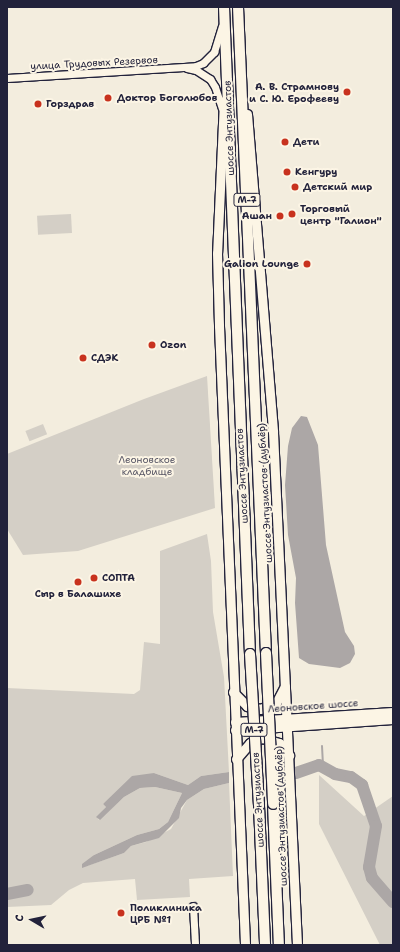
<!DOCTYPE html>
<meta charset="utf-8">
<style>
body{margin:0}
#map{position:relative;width:400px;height:952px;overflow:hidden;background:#f3edde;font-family:"Shantell Sans",sans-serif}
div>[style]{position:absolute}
.green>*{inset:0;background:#d4cfc6;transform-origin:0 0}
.water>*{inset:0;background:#aca7a6}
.stream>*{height:2px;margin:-1px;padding:0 1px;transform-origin:1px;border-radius:1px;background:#aca7a6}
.river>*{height:12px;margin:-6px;padding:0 6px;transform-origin:6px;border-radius:6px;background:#aca7a6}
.roads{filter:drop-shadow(1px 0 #22223b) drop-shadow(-1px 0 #22223b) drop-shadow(0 1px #22223b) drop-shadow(0 -1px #22223b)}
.minor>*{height:7px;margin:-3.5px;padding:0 3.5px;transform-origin:3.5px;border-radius:3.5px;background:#fcf5e5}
.major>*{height:9px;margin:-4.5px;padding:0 4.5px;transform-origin:4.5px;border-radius:4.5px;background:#fcf5e5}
.highway>*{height:10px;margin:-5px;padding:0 5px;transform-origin:5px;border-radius:5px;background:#fcf5e5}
.bridges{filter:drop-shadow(1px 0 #22223b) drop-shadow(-1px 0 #22223b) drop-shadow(0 1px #22223b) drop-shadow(0 -1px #22223b)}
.highway-bridge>*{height:10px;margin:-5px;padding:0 5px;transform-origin:5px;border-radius:5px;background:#fcf5e5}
.dots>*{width:11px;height:11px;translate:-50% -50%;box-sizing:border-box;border:2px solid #fcf5e5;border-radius:50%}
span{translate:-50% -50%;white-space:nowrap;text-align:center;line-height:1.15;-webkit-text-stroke:4px #fcf5e5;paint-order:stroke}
.shield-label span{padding:1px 3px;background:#fcf5e5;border:1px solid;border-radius:3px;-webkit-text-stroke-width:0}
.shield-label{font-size:9px;color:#22223b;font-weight:700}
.street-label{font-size:10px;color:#22223b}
.poi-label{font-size:10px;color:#22223b;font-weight:700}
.right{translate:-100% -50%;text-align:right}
.left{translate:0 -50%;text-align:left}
.park-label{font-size:10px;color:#575665}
.frame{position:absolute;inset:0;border:8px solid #22223b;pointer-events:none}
.north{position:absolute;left:12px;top:900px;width:40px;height:40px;-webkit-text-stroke:3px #fcf5e5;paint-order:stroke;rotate:279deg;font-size:11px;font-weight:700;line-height:16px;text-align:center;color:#22223b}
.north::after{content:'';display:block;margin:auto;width:14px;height:18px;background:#22223b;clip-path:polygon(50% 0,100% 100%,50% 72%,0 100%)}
</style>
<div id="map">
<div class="green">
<i style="left:71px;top:214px;width:19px;height:34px;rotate:87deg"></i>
<i style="clip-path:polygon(207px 376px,215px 508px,78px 551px,23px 555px,7px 529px,7px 454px,144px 399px)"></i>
<i style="left:43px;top:424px;width:11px;height:19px;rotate:68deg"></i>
<i style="clip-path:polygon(207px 534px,211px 561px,213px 612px,224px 677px,229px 772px,201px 776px,188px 785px,154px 773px,103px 804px,106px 807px,97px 817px,99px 820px,124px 797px,140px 788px,155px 787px,182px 793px,168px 822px,159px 829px,137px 835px,94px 855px,87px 866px,124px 853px,131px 846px,146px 842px,171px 829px,187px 800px,204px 789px,229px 783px,233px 876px,189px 879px,190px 897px,137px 900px,135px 879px,83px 883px,69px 890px,51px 905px,7px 907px,7px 688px,134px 694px,140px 690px,144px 642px,160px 644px,160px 551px)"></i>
<i style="clip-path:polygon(319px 775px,364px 816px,393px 796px,393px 945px,380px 945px,319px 824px)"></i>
</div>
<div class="water">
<i style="clip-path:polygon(301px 416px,307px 417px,318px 445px,326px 545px,345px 632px,354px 646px,355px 654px,350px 663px,340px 668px,309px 664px,299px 658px,295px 603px,296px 578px,288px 535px,285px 485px,288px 446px,292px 428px)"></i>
<i style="clip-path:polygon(229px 772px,229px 783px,204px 789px,187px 800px,181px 808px,179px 818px,159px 838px,131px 846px,124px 853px,82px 868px,82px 864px,94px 855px,137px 835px,159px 829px,168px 822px,182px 793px,155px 787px,140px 788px,124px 797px,100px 820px,96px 817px,106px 807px,103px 804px,132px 776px,154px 773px,188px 785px,201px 776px)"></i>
</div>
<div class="stream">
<i style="left:322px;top:746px;width:20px;rotate:87deg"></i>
</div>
<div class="river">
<i style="left:296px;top:773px;width:24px;rotate:-19deg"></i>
<i style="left:319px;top:765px;width:18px;rotate:29deg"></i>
<i style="left:335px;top:774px;width:16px;rotate:11deg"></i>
<i style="left:351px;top:777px;width:14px;rotate:36deg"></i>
<i style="left:362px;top:785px;width:43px;rotate:71.1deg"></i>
<i style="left:376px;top:826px;width:42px;rotate:99.7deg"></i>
<i style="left:369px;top:867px;width:11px;rotate:75deg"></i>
<i style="left:372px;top:878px;width:32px;rotate:49deg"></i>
<i style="left:7px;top:894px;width:21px;rotate:-11deg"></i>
</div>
<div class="roads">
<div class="minor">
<i style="left:187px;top:68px;width:9px;rotate:13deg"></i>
<i style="left:196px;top:70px;width:17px;rotate:33deg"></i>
<i style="left:210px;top:79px;width:9px;rotate:58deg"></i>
<i style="left:215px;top:87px;width:22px;rotate:72deg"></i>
<i style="left:7px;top:78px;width:189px;rotate:-3.6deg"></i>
<i style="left:196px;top:66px;width:8px;rotate:-23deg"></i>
<i style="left:203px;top:63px;width:16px;rotate:-45deg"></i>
<i style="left:214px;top:52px;width:27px;rotate:-73deg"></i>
<i style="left:193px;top:906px;width:39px;rotate:87deg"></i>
</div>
<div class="major">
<i style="left:224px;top:101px;width:152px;rotate:92.6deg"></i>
<i style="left:217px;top:253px;width:73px;rotate:88.4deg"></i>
<i style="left:219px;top:326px;width:620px;rotate:87.59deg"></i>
<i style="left:247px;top:114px;width:319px;rotate:85.3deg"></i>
<i style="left:273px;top:432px;width:514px;rotate:87.32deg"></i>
<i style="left:233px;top:692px;width:20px;rotate:45deg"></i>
<i style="left:247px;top:706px;width:13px;rotate:13deg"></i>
<i style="left:260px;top:709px;width:17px;rotate:-21deg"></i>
<i style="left:276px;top:703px;width:19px;rotate:-62deg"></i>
<i style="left:235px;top:722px;width:158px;rotate:-3.6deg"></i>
<i style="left:235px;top:730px;width:158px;rotate:-4deg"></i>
<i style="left:236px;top:759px;width:21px;rotate:-49deg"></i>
<i style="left:250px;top:743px;width:13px;rotate:-23deg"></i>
<i style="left:262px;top:738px;width:18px;rotate:16deg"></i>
<i style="left:279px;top:743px;width:16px;rotate:50deg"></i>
</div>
<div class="highway">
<i style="left:224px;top:7px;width:648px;rotate:87.7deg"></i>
<i style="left:238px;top:7px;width:647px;rotate:87.52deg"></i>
<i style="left:273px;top:804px;width:141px;rotate:87.6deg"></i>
<i style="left:259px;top:806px;width:139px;rotate:87.5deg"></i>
</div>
</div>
<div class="bridges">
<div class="highway-bridge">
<i style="left:266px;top:653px;width:151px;rotate:87.3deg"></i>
<i style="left:250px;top:654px;width:152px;rotate:86.6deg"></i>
</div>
</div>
<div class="dots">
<i style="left:347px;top:92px;background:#c8321e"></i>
<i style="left:108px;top:98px;background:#c8321e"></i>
<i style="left:38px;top:104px;background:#c8321e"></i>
<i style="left:285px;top:142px;background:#c8321e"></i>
<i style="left:287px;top:172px;background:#c8321e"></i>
<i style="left:295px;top:187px;background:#c8321e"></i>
<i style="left:292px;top:214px;background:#c8321e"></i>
<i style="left:280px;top:216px;background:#c8321e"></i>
<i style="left:307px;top:264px;background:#c8321e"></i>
<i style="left:152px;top:345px;background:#c8321e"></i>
<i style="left:83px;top:358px;background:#c8321e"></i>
<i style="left:94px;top:578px;background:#c8321e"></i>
<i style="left:78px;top:582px;background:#c8321e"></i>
<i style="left:121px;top:913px;background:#c8321e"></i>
</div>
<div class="shield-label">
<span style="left:247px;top:200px">М-7</span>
<span style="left:254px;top:730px">М-7</span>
</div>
<div class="street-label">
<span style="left:94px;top:63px;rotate:-3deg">улица Трудовых Резервов</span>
<span style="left:229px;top:128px;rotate:-92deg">шоссе Энтузиастов</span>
<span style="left:242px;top:476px;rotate:-93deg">шоссе Энтузиастов</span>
<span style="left:265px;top:493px;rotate:-93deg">шоссе Энтузиастов (дублёр)</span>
<span style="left:313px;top:706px;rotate:-4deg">Леоновское шоссе</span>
<span style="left:258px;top:800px;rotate:-93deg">шоссе Энтузиастов</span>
<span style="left:281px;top:816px;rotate:-92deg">шоссе Энтузиастов (дублёр)</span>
</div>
<div class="poi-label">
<span class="right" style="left:339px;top:92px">А. В. Страмнову<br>и С. Ю. Ерофееву</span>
<span class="left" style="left:117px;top:98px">Доктор Боголюбов</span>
<span class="left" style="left:46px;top:104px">Горздрав</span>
<span class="left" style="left:293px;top:142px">Дети</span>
<span class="left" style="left:295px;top:172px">Кенгуру</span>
<span class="left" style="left:303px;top:187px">Детский мир</span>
<span class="left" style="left:300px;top:214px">Торговый<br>центр "Галион"</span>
<span class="right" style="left:272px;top:216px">Ашан</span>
<span class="right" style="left:299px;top:264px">Galion Lounge</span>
<span class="left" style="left:160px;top:345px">Ozon</span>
<span class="left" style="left:91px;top:358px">СДЭК</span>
<span class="left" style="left:102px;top:578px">СОПТА</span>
<span style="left:78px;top:594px">Сыр в Балашихе</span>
<span class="left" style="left:130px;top:913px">Поликлиника<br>ЦРБ №1</span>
</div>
<div class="park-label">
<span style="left:147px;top:465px">Леоновское<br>кладбище</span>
</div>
<div class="frame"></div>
<div class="north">С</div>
</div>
